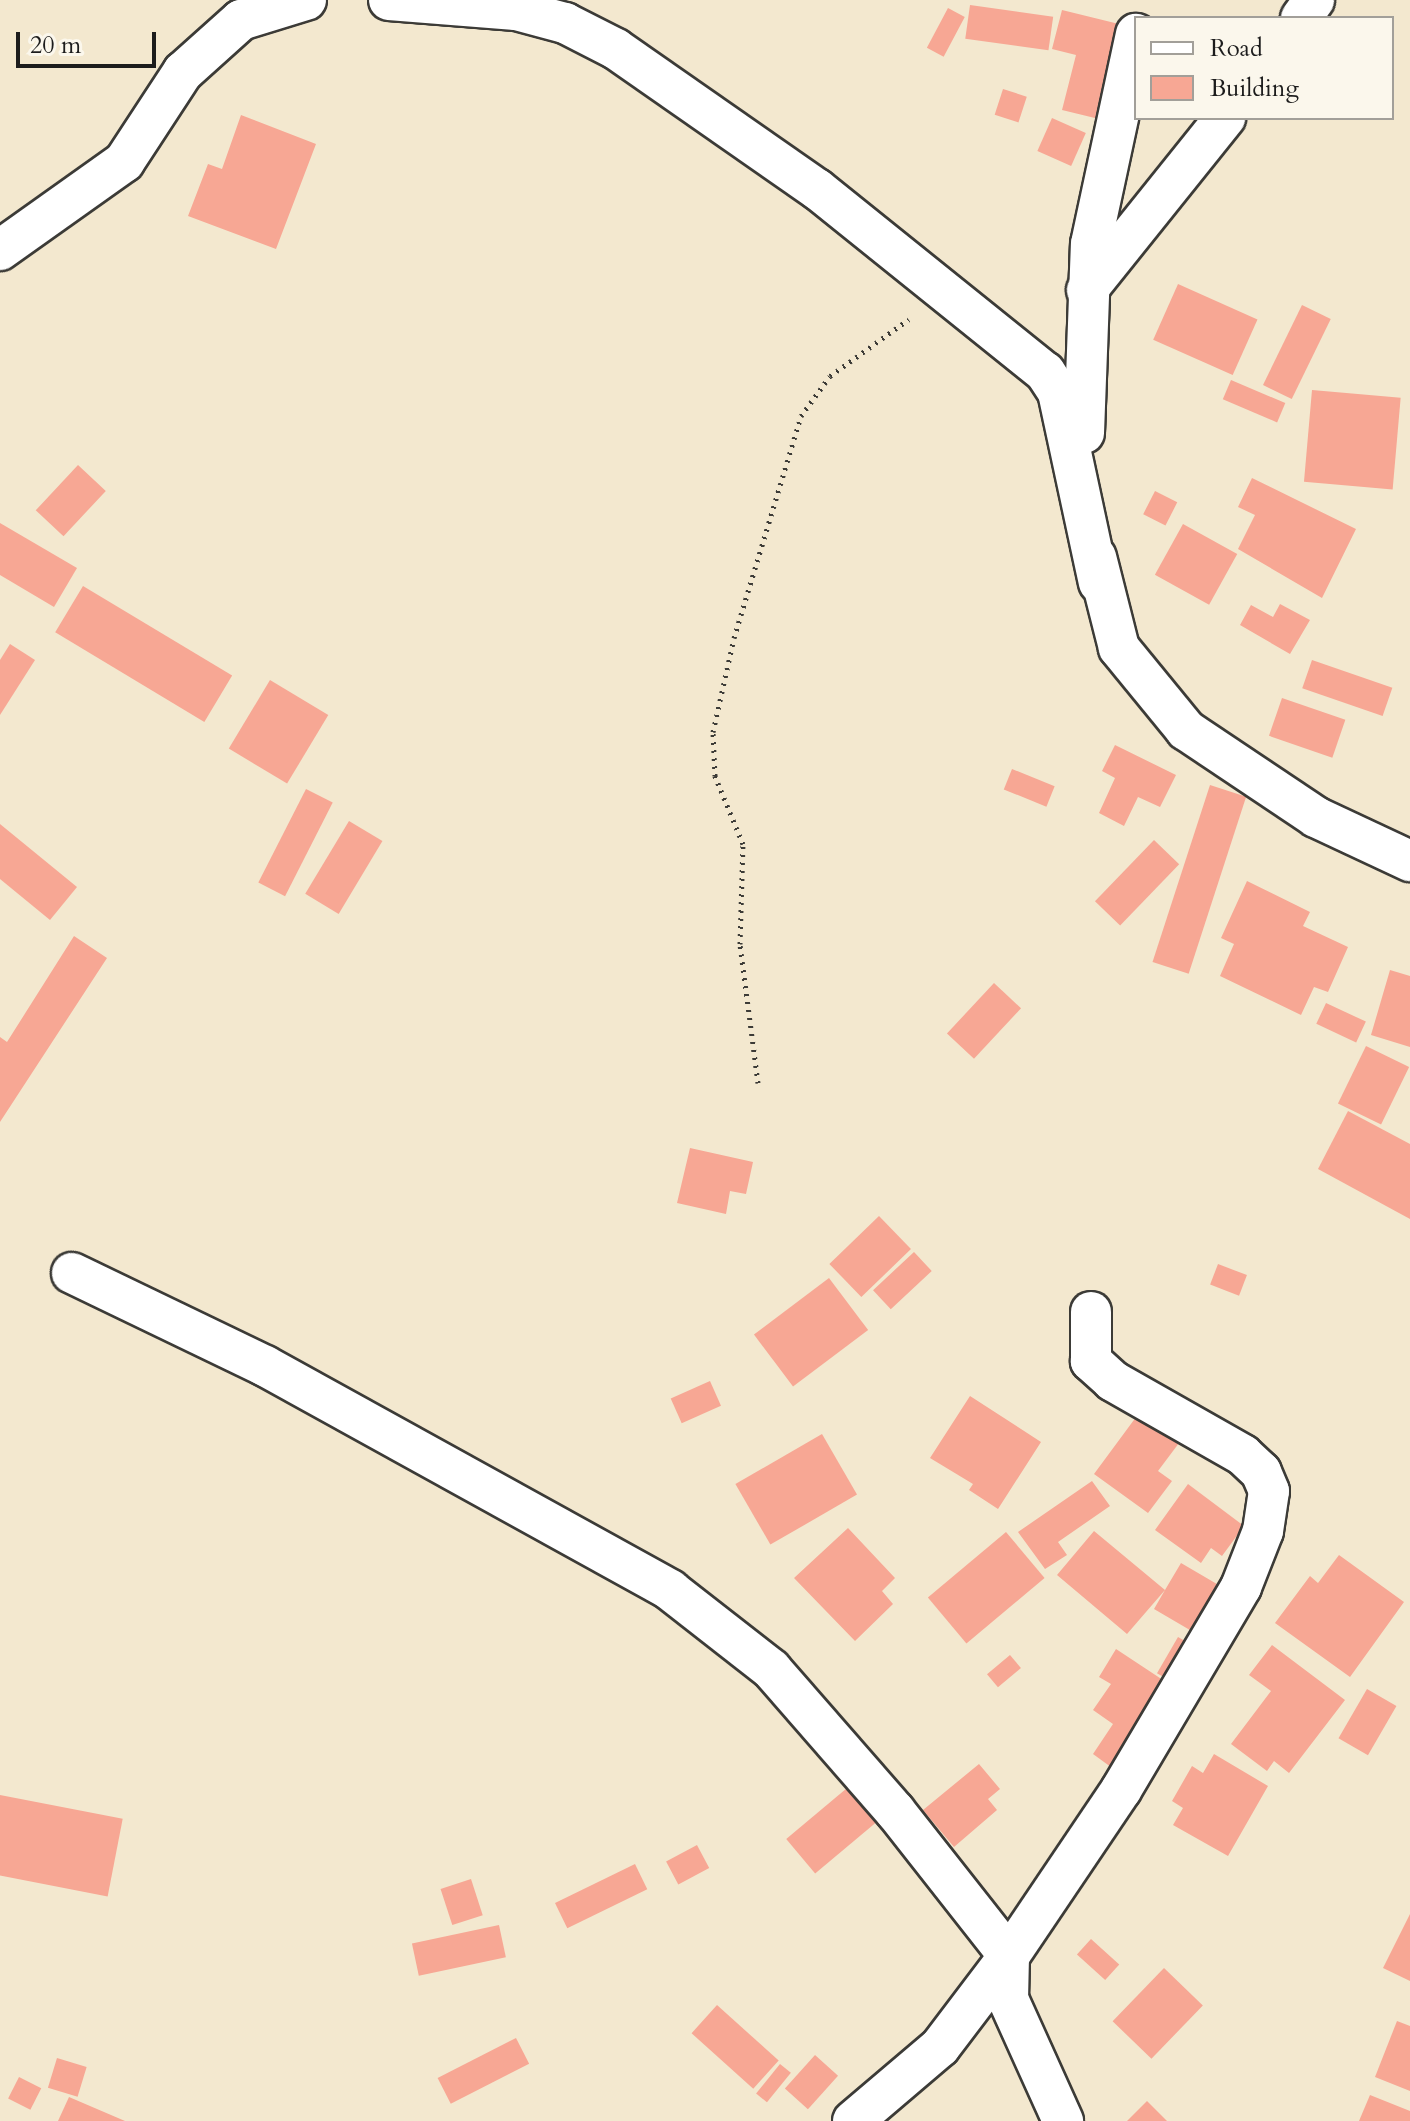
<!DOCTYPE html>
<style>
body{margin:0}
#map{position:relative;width:1410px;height:2121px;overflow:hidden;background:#f3e8cf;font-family:Cardo,serif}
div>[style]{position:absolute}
.building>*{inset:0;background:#f7a794;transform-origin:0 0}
.path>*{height:5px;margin-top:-2.5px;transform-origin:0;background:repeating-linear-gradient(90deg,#3c3b37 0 2px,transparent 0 8px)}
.roads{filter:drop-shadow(2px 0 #3c3b37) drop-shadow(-2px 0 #3c3b37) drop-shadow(0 2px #3c3b37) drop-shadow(0 -2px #3c3b37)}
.street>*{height:40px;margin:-20px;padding:0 20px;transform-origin:20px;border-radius:20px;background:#fff}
span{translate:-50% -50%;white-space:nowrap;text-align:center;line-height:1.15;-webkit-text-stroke:6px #fbf7ec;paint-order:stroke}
.legend{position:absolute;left:1134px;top:16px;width:260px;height:104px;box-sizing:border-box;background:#fbf7ec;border:2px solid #a29f99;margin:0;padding:10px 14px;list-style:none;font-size:24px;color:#1c1c1c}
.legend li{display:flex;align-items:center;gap:16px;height:40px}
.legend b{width:40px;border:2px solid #a29f99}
.scale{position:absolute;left:16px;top:32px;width:140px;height:36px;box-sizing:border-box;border:4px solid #1c1c1c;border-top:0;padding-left:10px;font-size:24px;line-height:28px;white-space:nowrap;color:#1c1c1c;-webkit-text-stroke:6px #fbf7ec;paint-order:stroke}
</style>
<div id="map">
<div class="building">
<i style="left:970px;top:5px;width:84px;height:34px;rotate:8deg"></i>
<i style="left:948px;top:8px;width:19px;height:45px;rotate:28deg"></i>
<i style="clip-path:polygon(1062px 10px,1123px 25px,1099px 119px,1062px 110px,1076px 55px,1052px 49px)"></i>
<i style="left:1003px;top:89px;width:25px;height:27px;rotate:18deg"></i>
<i style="clip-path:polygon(241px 115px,316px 144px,276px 249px,188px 216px,208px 164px,222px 169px)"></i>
<i style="left:1052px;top:118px;width:37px;height:36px;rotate:24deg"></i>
<i style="left:1178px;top:284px;width:87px;height:61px;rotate:24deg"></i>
<i style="left:1302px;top:305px;width:32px;height:89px;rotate:26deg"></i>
<i style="left:1231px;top:380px;width:59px;height:21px;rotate:23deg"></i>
<i style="left:1312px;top:390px;width:89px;height:92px;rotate:5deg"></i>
<i style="left:78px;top:465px;width:38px;height:62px;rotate:43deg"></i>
<i style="clip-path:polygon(1252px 478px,1356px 529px,1322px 598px,1238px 549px,1255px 515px,1238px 507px)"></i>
<i style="left:1155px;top:491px;width:25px;height:26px;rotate:27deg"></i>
<i style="clip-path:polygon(0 523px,77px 568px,54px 607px,0 575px)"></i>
<i style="left:1183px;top:524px;width:62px;height:58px;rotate:29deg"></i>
<i style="left:83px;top:586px;width:174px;height:54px;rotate:31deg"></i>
<i style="clip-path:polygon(1280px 604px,1310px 620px,1290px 654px,1240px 625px,1251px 605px,1273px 617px)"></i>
<i style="clip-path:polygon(10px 644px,35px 660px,0 715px,0 660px)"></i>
<i style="left:1312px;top:660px;width:85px;height:30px;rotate:19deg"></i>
<i style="left:270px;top:680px;width:68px;height:80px;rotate:31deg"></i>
<i style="left:1282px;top:698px;width:67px;height:40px;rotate:19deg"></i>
<i style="clip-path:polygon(1115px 745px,1176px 775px,1160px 807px,1138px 797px,1124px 826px,1099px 813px,1115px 778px,1102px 771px)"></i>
<i style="left:1012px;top:769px;width:46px;height:22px;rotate:22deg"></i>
<i style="left:1210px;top:785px;width:38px;height:186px;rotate:18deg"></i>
<i style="left:306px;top:789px;width:30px;height:105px;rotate:27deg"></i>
<i style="left:349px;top:821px;width:39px;height:85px;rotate:31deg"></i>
<i style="clip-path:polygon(0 824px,77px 887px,50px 920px,0 879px)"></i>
<i style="left:1154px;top:840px;width:35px;height:85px;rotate:44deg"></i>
<i style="clip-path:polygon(1247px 881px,1310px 912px,1303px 926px,1348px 947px,1328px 992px,1314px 987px,1301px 1015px,1220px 976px,1234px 944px,1221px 938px)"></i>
<i style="clip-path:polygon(74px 936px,107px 958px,0 1122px,0 1037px,7px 1042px)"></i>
<i style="clip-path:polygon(1390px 970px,1410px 976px,1410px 1047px,1371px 1035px)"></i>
<i style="left:994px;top:983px;width:37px;height:69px;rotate:43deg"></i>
<i style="left:1326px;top:1003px;width:44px;height:23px;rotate:25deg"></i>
<i style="left:1366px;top:1046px;width:48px;height:64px;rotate:26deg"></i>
<i style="clip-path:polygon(1348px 1111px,1410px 1144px,1410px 1219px,1318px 1169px)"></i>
<i style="clip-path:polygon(690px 1148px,753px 1162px,746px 1194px,730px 1191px,726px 1214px,677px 1203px)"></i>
<i style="left:879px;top:1216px;width:46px;height:69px;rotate:46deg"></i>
<i style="left:914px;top:1252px;width:26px;height:56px;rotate:47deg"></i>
<i style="left:1218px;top:1264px;width:31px;height:22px;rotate:21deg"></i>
<i style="left:829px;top:1278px;width:65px;height:94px;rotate:53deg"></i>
<i style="left:710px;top:1381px;width:27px;height:43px;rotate:66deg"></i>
<i style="clip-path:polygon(970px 1396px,1041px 1442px,998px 1509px,969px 1490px,973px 1484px,930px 1458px)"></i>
<i style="clip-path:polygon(1142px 1409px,1182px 1439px,1158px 1471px,1172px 1481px,1148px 1513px,1094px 1474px)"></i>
<i style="left:822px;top:1434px;width:70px;height:100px;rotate:60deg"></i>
<i style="clip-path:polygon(1092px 1481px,1110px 1506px,1058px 1542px,1067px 1555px,1045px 1569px,1018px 1532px)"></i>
<i style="clip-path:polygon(1188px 1484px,1244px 1526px,1222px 1556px,1211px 1548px,1201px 1563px,1155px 1530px)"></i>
<i style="clip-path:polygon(848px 1528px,895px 1578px,882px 1591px,893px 1604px,855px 1641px,794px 1578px)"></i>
<i style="clip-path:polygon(1094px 1531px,1165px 1590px,1181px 1563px,1222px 1587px,1195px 1633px,1154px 1609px,1165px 1590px,1127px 1634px,1057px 1575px)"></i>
<i style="left:1006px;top:1532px;width:60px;height:102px;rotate:50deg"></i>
<i style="clip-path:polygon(1339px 1555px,1404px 1602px,1350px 1677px,1275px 1623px,1310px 1576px,1318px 1583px)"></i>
<i style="left:1178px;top:1637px;width:24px;height:42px;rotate:30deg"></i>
<i style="clip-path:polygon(1272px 1645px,1345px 1700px,1289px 1773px,1274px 1761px,1267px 1771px,1231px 1744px,1271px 1691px,1249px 1675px)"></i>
<i style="clip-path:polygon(1116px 1649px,1172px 1686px,1115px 1770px,1093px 1754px,1113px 1724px,1093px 1710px,1111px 1684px,1099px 1677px)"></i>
<i style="left:1010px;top:1655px;width:17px;height:30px;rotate:50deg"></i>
<i style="left:1367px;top:1689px;width:34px;height:57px;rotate:30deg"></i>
<i style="clip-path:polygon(1214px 1754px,1268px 1786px,1228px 1856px,1173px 1825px,1183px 1808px,1172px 1801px,1192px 1766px,1203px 1773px)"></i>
<i style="clip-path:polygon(979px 1764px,1000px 1789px,988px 1799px,997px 1810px,954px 1847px,923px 1810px)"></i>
<i style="left:859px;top:1778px;width:45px;height:95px;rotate:50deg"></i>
<i style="left:0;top:1795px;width:125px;height:79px;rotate:11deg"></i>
<i style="left:697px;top:1845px;width:26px;height:35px;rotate:62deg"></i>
<i style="left:635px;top:1864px;width:28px;height:89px;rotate:64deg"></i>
<i style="left:471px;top:1879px;width:38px;height:32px;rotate:72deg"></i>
<i style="clip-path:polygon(1410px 1914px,1410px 1981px,1383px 1968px)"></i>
<i style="left:499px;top:1925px;width:33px;height:89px;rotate:78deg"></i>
<i style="left:1091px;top:1939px;width:38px;height:21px;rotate:42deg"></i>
<i style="left:1164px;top:1968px;width:54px;height:74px;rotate:44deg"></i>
<i style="left:717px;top:2005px;width:83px;height:38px;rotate:42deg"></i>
<i style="clip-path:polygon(1397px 2021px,1410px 2026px,1410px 2091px,1375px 2077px)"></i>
<i style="left:516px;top:2038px;width:29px;height:88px;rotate:63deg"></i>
<i style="left:815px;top:2055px;width:31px;height:45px;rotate:42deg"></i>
<i style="left:57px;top:2058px;width:31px;height:31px;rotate:17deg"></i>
<i style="left:780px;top:2064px;width:14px;height:38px;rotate:39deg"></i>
<i style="left:19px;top:2077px;width:25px;height:24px;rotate:27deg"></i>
<i style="clip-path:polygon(1370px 2095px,1410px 2111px,1410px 2121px,1359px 2121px)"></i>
<i style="clip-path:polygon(69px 2097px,125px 2121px,58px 2121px)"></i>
<i style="clip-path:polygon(1147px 2101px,1167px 2121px,1127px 2121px)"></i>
</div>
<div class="path">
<i style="left:758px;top:1083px;width:140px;rotate:-97.4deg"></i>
<i style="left:740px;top:944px;width:100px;rotate:-88.3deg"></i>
<i style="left:743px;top:844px;width:74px;rotate:-112.4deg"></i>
<i style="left:715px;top:776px;width:44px;rotate:-92.6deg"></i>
<i style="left:713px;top:732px;width:96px;rotate:-77.4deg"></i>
<i style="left:734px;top:638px;width:232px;rotate:-73.2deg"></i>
<i style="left:801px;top:416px;width:49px;rotate:-54.1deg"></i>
<i style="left:830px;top:376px;width:97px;rotate:-35.8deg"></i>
</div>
<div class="roads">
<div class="street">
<i style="left:389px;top:0;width:127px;rotate:4.5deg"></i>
<i style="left:516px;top:10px;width:51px;rotate:14.9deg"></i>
<i style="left:565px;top:23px;width:57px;rotate:27deg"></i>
<i style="left:616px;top:49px;width:245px;rotate:34.9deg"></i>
<i style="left:817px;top:189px;width:292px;rotate:38.8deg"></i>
<i style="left:1045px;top:372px;width:24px;rotate:57deg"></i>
<i style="left:1058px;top:392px;width:195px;rotate:77.9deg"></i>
<i style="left:1301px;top:18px;width:22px;rotate:-54deg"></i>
<i style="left:0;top:250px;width:152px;rotate:-35.4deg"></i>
<i style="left:124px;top:162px;width:108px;rotate:-56.8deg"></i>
<i style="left:183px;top:72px;width:78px;rotate:-41.9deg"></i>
<i style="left:241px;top:20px;width:68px;rotate:-17.1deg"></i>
<i style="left:1087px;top:290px;width:221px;rotate:-51.3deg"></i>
<i style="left:1084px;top:433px;width:189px;rotate:-87.9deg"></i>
<i style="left:1091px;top:244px;width:215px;rotate:-77.9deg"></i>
<i style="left:1096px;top:557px;width:94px;rotate:75.8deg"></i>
<i style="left:1119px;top:648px;width:106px;rotate:50.7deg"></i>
<i style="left:1186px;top:730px;width:156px;rotate:33.8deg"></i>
<i style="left:1316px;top:817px;width:104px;rotate:25.1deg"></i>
<i style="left:72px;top:1273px;width:214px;rotate:25.7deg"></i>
<i style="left:265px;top:1366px;width:463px;rotate:28.9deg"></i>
<i style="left:670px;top:1590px;width:128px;rotate:38deg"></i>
<i style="left:771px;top:1669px;width:189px;rotate:48.9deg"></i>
<i style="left:895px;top:1811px;width:184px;rotate:51.8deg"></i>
<i style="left:1009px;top:1956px;width:43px;rotate:91.3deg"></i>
<i style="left:1008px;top:1999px;width:134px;rotate:65.7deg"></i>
<i style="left:853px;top:2121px;width:114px;rotate:-40.4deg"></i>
<i style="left:940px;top:2047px;width:114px;rotate:-52.8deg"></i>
<i style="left:1009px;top:1956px;width:200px;rotate:-56deg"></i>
<i style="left:1121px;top:1790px;width:236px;rotate:-59.4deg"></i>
<i style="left:1241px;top:1587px;width:60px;rotate:-68.6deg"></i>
<i style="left:1263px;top:1531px;width:40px;rotate:-81.5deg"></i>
<i style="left:1269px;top:1491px;width:21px;rotate:-113deg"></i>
<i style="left:1261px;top:1472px;width:25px;rotate:-137deg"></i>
<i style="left:1243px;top:1455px;width:150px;rotate:-150.4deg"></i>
<i style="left:1113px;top:1381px;width:30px;rotate:-138deg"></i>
<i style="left:1091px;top:1361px;width:49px;rotate:-90deg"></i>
</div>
</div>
<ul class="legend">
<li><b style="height:10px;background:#fff"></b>Road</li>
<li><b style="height:22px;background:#f7a794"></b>Building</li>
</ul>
<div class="scale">20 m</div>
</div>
